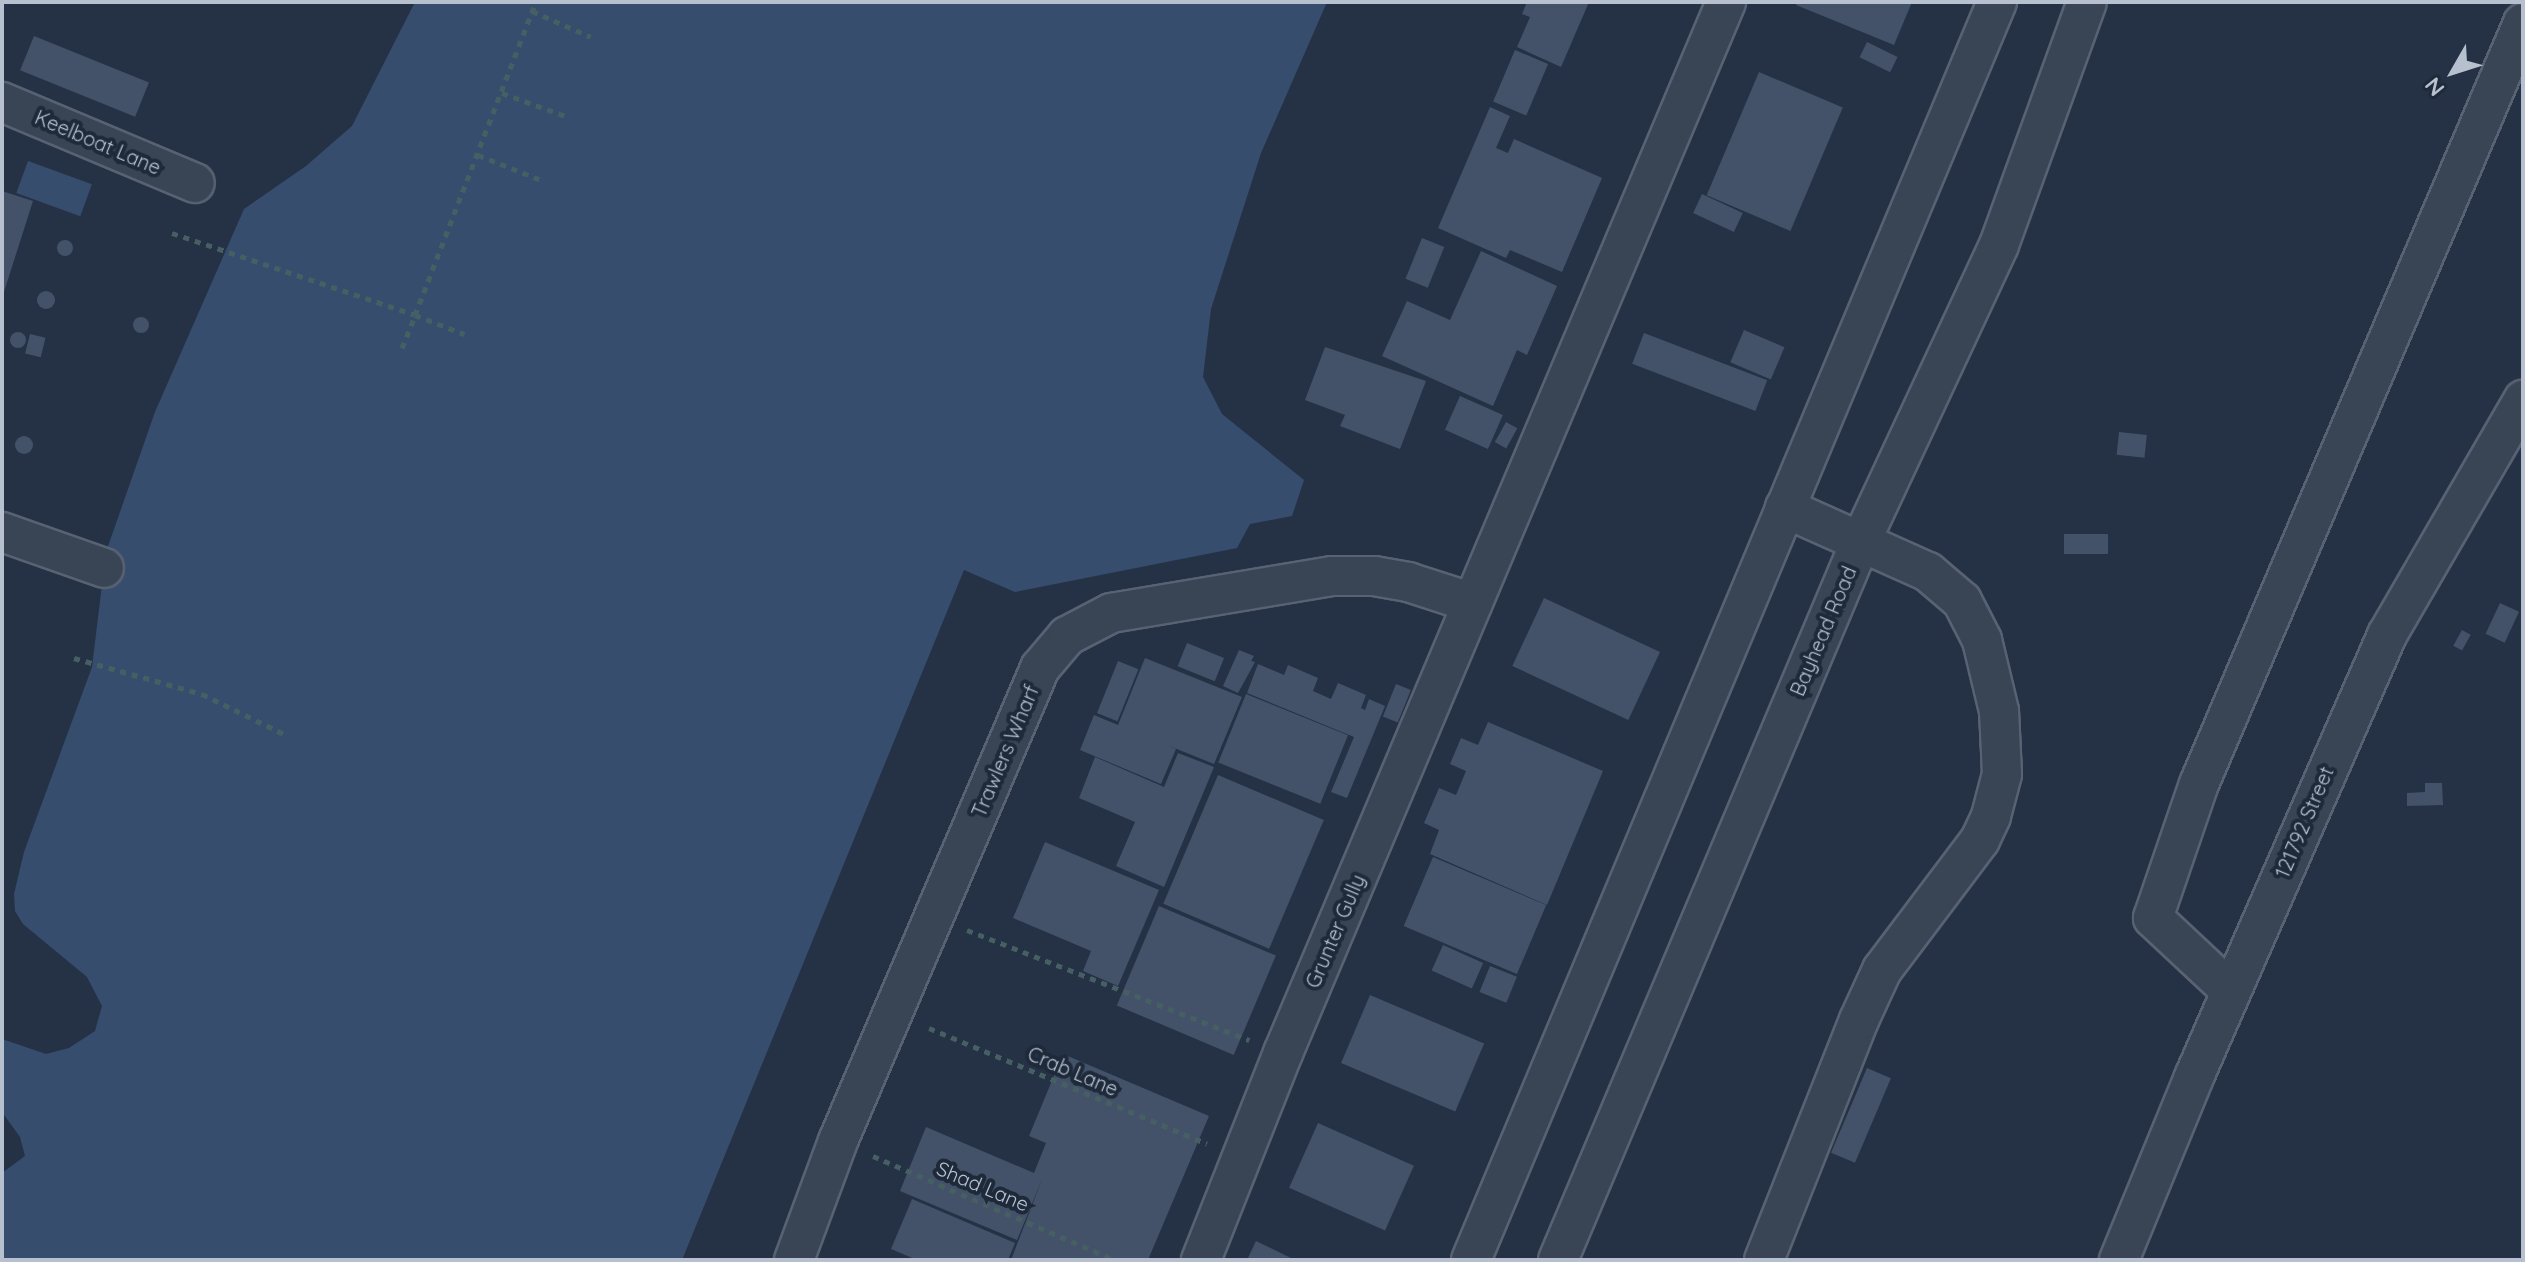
<!DOCTYPE html>
<style>
body{margin:0}
#map{position:relative;width:2525px;height:1262px;overflow:hidden;background:#253245;font-family:Quicksand,sans-serif}
div>[style]{position:absolute}
.water>*{inset:0;background:#374d6e;transform-origin:0 0}
.building>*{inset:0;background:#435268;transform-origin:0 0}
.round{border-radius:50%}
.path>*{height:5px;margin-top:-2.5px;transform-origin:0;background:repeating-linear-gradient(90deg,#455f62 0 6px,transparent 0 12px)}
.roads{filter:drop-shadow(2px 0 #586272) drop-shadow(-2px 0 #586272) drop-shadow(0 2px #586272) drop-shadow(0 -2px #586272)}
.minor>*{height:38px;margin:-19px;padding:0 19px;transform-origin:19px;border-radius:19px;background:#394455}
span{translate:-50% -50%;white-space:nowrap;text-align:center;line-height:1.15;-webkit-text-stroke:8px #1e293a;paint-order:stroke}
.street-label{font-size:20px;color:#b7c0ce}
.frame{position:absolute;inset:0;border:4px solid #b7c0ce;pointer-events:none}
.north{position:absolute;left:2413px;top:32px;width:80px;height:80px;-webkit-text-stroke:6px #1e293a;paint-order:stroke;rotate:231deg;font-size:22px;font-weight:700;line-height:32px;text-align:center;color:#b7c0ce}
.north::after{content:'';display:block;margin:auto;width:28px;height:36px;background:#b7c0ce;clip-path:polygon(50% 0,100% 100%,50% 72%,0 100%)}
</style>
<div id="map">
<div class="water">
<i style="clip-path:polygon(415px 2px,1327px 2px,1261px 153px,1211px 309px,1203px 377px,1222px 414px,1304px 480px,1292px 516px,1250px 524px,1237px 548px,1015px 592px,964px 570px,682px 1260px,2px 1260px,2px 1173px,25px 1156px,20px 1137px,2px 1112px,2px 1039px,46px 1054px,69px 1048px,95px 1031px,102px 1006px,87px 977px,23px 924px,15px 911px,14px 894px,24px 852px,92px 667px,106px 552px,155px 412px,244px 209px,306px 166px,352px 126px)"></i>
<i style="left:28px;top:161px;width:68px;height:34px;rotate:20deg"></i>
</div>
<div class="building">
<i style="clip-path:polygon(1527px 2px,1589px 2px,1561px 67px,1517px 47px,1530px 17px,1522px 14px)"></i>
<i style="clip-path:polygon(1797px 2px,1912px 2px,1894px 45px,1796px 5px)"></i>
<i style="left:34px;top:36px;width:124px;height:37px;rotate:22deg"></i>
<i style="left:1867px;top:42px;width:34px;height:17px;rotate:26deg"></i>
<i style="left:1515px;top:50px;width:36px;height:56px;rotate:23deg"></i>
<i style="left:1759px;top:72px;width:91px;height:134px;rotate:23deg"></i>
<i style="clip-path:polygon(1490px 107px,1510px 116px,1496px 148px,1508px 153px,1514px 139px,1602px 178px,1562px 272px,1510px 250px,1506px 258px,1438px 228px)"></i>
<i style="clip-path:polygon(2px 191px,33px 201px,3px 295px,2px 295px)"></i>
<i style="left:1702px;top:194px;width:45px;height:21px;rotate:25deg"></i>
<i style="left:1422px;top:238px;width:24px;height:44px;rotate:22deg"></i>
<i class="round" style="left:57px;top:240px;width:16px;height:16px"></i>
<i style="clip-path:polygon(1481px 251px,1557px 286px,1527px 355px,1517px 350px,1493px 406px,1382px 356px,1407px 301px,1450px 320px)"></i>
<i class="round" style="left:37px;top:291px;width:18px;height:18px"></i>
<i class="round" style="left:133px;top:317px;width:16px;height:16px"></i>
<i style="left:1744px;top:330px;width:44px;height:35px;rotate:23deg"></i>
<i class="round" style="left:10px;top:332px;width:16px;height:16px"></i>
<i style="left:1644px;top:333px;width:132px;height:33px;rotate:21deg"></i>
<i style="left:30px;top:334px;width:16px;height:20px;rotate:14deg"></i>
<i style="clip-path:polygon(1325px 347px,1426px 381px,1400px 449px,1340px 426px,1345px 415px,1305px 400px)"></i>
<i style="left:1460px;top:396px;width:47px;height:37px;rotate:24deg"></i>
<i style="left:1506px;top:422px;width:13px;height:23px;rotate:29deg"></i>
<i style="left:2119px;top:432px;width:28px;height:23px;rotate:6deg"></i>
<i class="round" style="left:15px;top:436px;width:18px;height:18px"></i>
<i style="left:2108px;top:534px;width:20px;height:44px;rotate:90deg"></i>
<i style="left:1544px;top:598px;width:128px;height:75px;rotate:25deg"></i>
<i style="left:2500px;top:603px;width:21px;height:34px;rotate:25deg"></i>
<i style="left:2462px;top:630px;width:10px;height:18px;rotate:29deg"></i>
<i style="left:1187px;top:643px;width:40px;height:25px;rotate:22deg"></i>
<i style="clip-path:polygon(1239px 650px,1254px 656px,1251px 661px,1255px 662px,1238px 693px,1223px 686px)"></i>
<i style="clip-path:polygon(1145px 658px,1242px 697px,1214px 764px,1167px 745px,1176px 749px,1161px 784px,1080px 750px,1094px 715px,1118px 725px)"></i>
<i style="left:1118px;top:661px;width:22px;height:56px;rotate:22deg"></i>
<i style="clip-path:polygon(1258px 664px,1284px 675px,1288px 665px,1318px 678px,1313px 691px,1331px 699px,1338px 683px,1366px 695px,1361px 708px,1365px 710px,1369px 699px,1385px 706px,1347px 798px,1331px 792px,1354px 737px,1247px 693px)"></i>
<i style="left:1396px;top:684px;width:16px;height:35px;rotate:22deg"></i>
<i style="left:1246px;top:694px;width:110px;height:74px;rotate:22deg"></i>
<i style="clip-path:polygon(1488px 722px,1603px 771px,1547px 905px,1430px 854px,1439px 830px,1424px 823px,1439px 788px,1456px 795px,1466px 771px,1450px 764px,1461px 738px,1478px 745px)"></i>
<i style="clip-path:polygon(1178px 753px,1214px 767px,1164px 887px,1116px 866px,1135px 822px,1079px 798px,1095px 757px,1164px 787px)"></i>
<i style="left:1218px;top:775px;width:115px;height:140px;rotate:23deg"></i>
<i style="clip-path:polygon(2425px 783px,2442px 783px,2443px 805px,2407px 806px,2407px 793px,2425px 792px)"></i>
<i style="clip-path:polygon(1045px 842px,1159px 890px,1118px 986px,1083px 971px,1091px 951px,1013px 918px)"></i>
<i style="left:1433px;top:857px;width:123px;height:75px;rotate:23deg"></i>
<i style="left:1159px;top:906px;width:127px;height:108px;rotate:23deg"></i>
<i style="left:1443px;top:945px;width:44px;height:28px;rotate:24deg"></i>
<i style="left:1490px;top:966px;width:29px;height:28px;rotate:22deg"></i>
<i style="left:1370px;top:995px;width:124px;height:74px;rotate:23deg"></i>
<i style="clip-path:polygon(1063px 1054px,1209px 1116px,1148px 1260px,1011px 1260px,1043px 1177px,1017px 1240px,900px 1191px,926px 1127px,1034px 1173px,1046px 1143px,1029px 1136px)"></i>
<i style="left:1867px;top:1068px;width:26px;height:92px;rotate:23deg"></i>
<i style="left:1318px;top:1123px;width:105px;height:71px;rotate:24deg"></i>
<i style="clip-path:polygon(912px 1199px,1015px 1243px,1008px 1260px,917px 1260px,891px 1249px)"></i>
<i style="clip-path:polygon(1256px 1241px,1295px 1260px,1247px 1260px)"></i>
</div>
<div class="path">
<i style="left:532px;top:11px;width:64px;rotate:23.8deg"></i>
<i style="left:502px;top:93px;width:70px;rotate:20deg"></i>
<i style="left:478px;top:155px;width:68px;rotate:21.6deg"></i>
<i style="left:172px;top:233px;width:256px;rotate:18.6deg"></i>
<i style="left:415px;top:315px;width:336px;rotate:-68.9deg"></i>
<i style="left:402px;top:348px;width:35px;rotate:-68deg"></i>
<i style="left:415px;top:315px;width:53px;rotate:21.2deg"></i>
<i style="left:74px;top:658px;width:133px;rotate:15.7deg"></i>
<i style="left:202px;top:694px;width:93px;rotate:26deg"></i>
<i style="left:967px;top:930px;width:303px;rotate:21.3deg"></i>
<i style="left:929px;top:1028px;width:301px;rotate:22.6deg"></i>
<i style="left:873px;top:1156px;width:263px;rotate:23.3deg"></i>
</div>
<div class="roads">
<div class="minor">
<i style="left:2px;top:102px;width:209px;rotate:22.8deg"></i>
<i style="left:2px;top:532px;width:108px;rotate:19.4deg"></i>
<i style="left:2231px;top:991px;width:107px;rotate:-136.9deg"></i>
<i style="left:2153px;top:918px;width:142px;rotate:-71.1deg"></i>
<i style="left:2199px;top:784px;width:827px;rotate:-66.94deg"></i>
<i style="left:794px;top:1260px;width:127px;rotate:-69.7deg"></i>
<i style="left:838px;top:1141px;width:514px;rotate:-66.87deg"></i>
<i style="left:1040px;top:668px;width:42px;rotate:-49.8deg"></i>
<i style="left:1067px;top:636px;width:50px;rotate:-27.6deg"></i>
<i style="left:1111px;top:613px;width:224px;rotate:-9.5deg"></i>
<i style="left:1332px;top:576px;width:42px"></i>
<i style="left:1374px;top:576px;width:35px;rotate:10deg"></i>
<i style="left:1408px;top:582px;width:68px;rotate:17.9deg"></i>
<i style="left:1201px;top:1260px;width:223px;rotate:-68.4deg"></i>
<i style="left:1283px;top:1053px;width:1141px;rotate:-67.14deg"></i>
<i style="left:1471px;top:1260px;width:1364px;rotate:-67.31deg"></i>
<i style="left:1558px;top:1260px;width:780px;rotate:-67.15deg"></i>
<i style="left:1861px;top:541px;width:327px;rotate:-65deg"></i>
<i style="left:1999px;top:245px;width:258px;rotate:-70.1deg"></i>
<i style="left:1764px;top:1260px;width:258px;rotate:-68.4deg"></i>
<i style="left:1859px;top:1020px;width:55px;rotate:-65.3deg"></i>
<i style="left:1882px;top:970px;width:163px;rotate:-53deg"></i>
<i style="left:1980px;top:840px;width:26px;rotate:-65deg"></i>
<i style="left:1991px;top:816px;width:43px;rotate:-75.3deg"></i>
<i style="left:2002px;top:774px;width:63px;rotate:-92.7deg"></i>
<i style="left:1999px;top:711px;width:73px;rotate:-103.5deg"></i>
<i style="left:1982px;top:640px;width:44px;rotate:-117.1deg"></i>
<i style="left:1962px;top:601px;width:45px;rotate:-139.5deg"></i>
<i style="left:1928px;top:572px;width:157px;rotate:-155.9deg"></i>
<i style="left:2119px;top:1260px;width:198px;rotate:-67.7deg"></i>
<i style="left:2194px;top:1077px;width:482px;rotate:-66.4deg"></i>
<i style="left:2387px;top:635px;width:272px;rotate:-59.9deg"></i>
</div>
</div>
<div class="street-label">
<span style="left:98px;top:142px;rotate:23deg">Keelboat Lane</span>
<span style="left:1823px;top:631px;rotate:-67deg">Bayhead Road</span>
<span style="left:1005px;top:751px;rotate:-67deg">Trawlers Wharf</span>
<span style="left:2304px;top:822px;rotate:-67deg">121792 Street</span>
<span style="left:1335px;top:931px;rotate:-67deg">Grunter Gully</span>
<span style="left:1073px;top:1071px;rotate:23deg">Crab Lane</span>
<span style="left:983px;top:1186px;rotate:23deg">Shad Lane</span>
</div>
<div class="frame"></div>
<div class="north">N</div>
</div>
